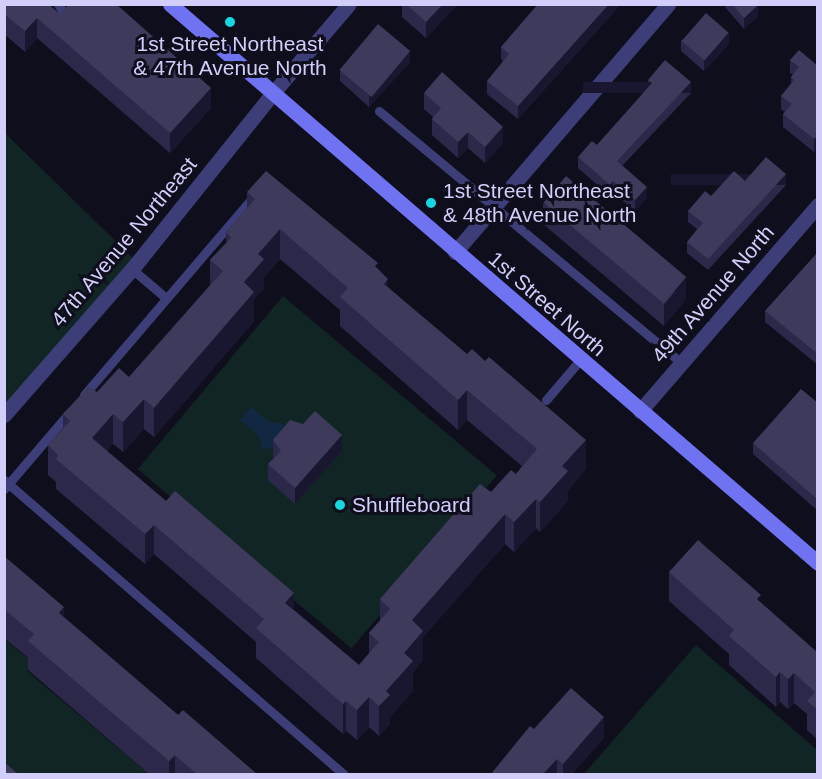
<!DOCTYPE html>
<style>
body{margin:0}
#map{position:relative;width:822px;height:779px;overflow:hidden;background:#0f0e1d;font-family:Helvetica,sans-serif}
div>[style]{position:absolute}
.green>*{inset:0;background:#112624;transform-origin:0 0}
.water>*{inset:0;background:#122842}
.lane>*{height:9px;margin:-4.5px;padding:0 4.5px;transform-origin:4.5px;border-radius:4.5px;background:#3d3e78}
.street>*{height:15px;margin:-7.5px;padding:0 7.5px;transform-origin:7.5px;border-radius:7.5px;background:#3d3e78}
.secondary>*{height:15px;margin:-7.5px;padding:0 7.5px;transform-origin:7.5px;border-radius:7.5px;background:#6f73f1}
.wall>*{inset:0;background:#2c2849}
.shaded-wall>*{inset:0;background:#191630;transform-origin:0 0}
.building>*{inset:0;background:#3e3a5c;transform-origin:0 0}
.dots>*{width:16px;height:16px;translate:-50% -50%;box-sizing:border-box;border:3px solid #0f0e1d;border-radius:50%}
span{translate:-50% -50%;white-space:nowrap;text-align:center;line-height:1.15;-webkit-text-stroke:6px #0f0e1d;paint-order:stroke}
.poi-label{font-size:21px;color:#d1cefa}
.left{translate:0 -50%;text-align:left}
.street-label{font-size:21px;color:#d1cefa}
.frame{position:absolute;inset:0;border:6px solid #d1cefa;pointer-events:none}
</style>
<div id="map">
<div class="green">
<i style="clip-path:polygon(5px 133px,137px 262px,5px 415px)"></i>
<i style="left:283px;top:296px;width:279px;height:226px;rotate:40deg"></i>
<i style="clip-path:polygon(4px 639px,33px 663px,27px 671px,149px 774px,5px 774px)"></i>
<i style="clip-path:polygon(696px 645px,817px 750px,817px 774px,584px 774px)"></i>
</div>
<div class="water">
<i style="clip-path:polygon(251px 407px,269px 422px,283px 424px,285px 433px,272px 448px,262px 449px,258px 435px,240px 420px)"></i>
</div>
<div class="lane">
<i style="left:58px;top:4px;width:15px;rotate:58deg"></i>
<i style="left:379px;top:111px;width:393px;rotate:39.8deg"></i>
<i style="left:132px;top:269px;width:45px;rotate:40.5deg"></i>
<i style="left:84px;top:395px;width:262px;rotate:-49.5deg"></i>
<i style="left:546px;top:400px;width:52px;rotate:-49.6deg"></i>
<i style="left:4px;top:480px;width:449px;rotate:40.9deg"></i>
<i style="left:4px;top:489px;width:100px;rotate:-49.5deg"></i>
</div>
<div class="street">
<i style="left:455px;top:252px;width:327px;rotate:-49.3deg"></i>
<i style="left:640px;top:411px;width:272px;rotate:-49.2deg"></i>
<i style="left:4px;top:415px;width:194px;rotate:-48.8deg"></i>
<i style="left:132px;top:269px;width:224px;rotate:-51.3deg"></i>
<i style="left:272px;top:94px;width:118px;rotate:-49.5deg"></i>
</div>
<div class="secondary">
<i style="left:170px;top:4px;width:856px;rotate:40.78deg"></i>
</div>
<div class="wall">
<i style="clip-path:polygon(4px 4px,60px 14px,211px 108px,170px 153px,37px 38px,25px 52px,4px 34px)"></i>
<i style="clip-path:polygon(402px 4px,458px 4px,426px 38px,402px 17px)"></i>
<i style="clip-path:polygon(547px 4px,621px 4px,518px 119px,487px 94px,487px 81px,503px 62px,501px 59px,501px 47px)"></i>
<i style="clip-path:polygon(725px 4px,757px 4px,758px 16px,744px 29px,725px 7px)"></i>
<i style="clip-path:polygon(681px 40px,729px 44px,704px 71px,681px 51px)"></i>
<i style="clip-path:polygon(790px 60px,818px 66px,818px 148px,814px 152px,783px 127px,783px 114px,785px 112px,781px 109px,781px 96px,791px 84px,791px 77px,793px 75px,790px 73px)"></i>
<i style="clip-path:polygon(410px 62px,369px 107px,340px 81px,340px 70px)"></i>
<i style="clip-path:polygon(648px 80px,691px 93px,622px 166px,647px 198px,635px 211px,613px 192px,610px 196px,578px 168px,578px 157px,597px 145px,648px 88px)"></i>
<i style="clip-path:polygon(424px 93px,503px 143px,485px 163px,468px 148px,458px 158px,432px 135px,432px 119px,433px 117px,424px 109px)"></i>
<i style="clip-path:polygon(745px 181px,786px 185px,708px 270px,687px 253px,687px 242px,697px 229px,688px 222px,688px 211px,711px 196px)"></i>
<i style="clip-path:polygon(evenodd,247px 192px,378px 269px,388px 287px,586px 469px,568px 490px,568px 501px,540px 532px,536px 528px,514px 552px,505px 544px,423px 637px,423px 660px,413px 672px,413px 691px,390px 717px,390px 724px,379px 736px,369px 727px,357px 740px,346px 731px,343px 734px,256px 658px,256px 642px,154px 554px,145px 564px,56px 489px,56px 482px,48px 475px,48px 445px,63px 429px,63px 414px,97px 392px,129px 377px,210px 285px,210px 260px,226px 243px,226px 232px,247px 208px,247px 192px,280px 259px,340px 310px,340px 326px,458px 430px,467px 420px,522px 466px,516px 474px,491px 492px,380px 599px,380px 621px,369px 633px,369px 653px,359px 665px,107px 451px,113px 444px,123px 452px,144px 429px,154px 437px,254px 321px,254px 299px,264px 288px,264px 277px,280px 259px)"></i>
<i style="clip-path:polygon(543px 203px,686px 299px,664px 326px,543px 224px)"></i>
<i style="clip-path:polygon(818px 252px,818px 365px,765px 322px,765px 311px)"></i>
<i style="clip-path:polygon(818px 403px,818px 511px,753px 454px,753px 443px)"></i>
<i style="clip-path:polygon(273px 440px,342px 451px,295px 504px,268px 480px,268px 464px,274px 458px,273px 456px)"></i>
<i style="clip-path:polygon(4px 556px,64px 617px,178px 715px,257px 774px,149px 774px,28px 670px,28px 658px,4px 638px)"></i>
<i style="clip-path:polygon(669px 572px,761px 603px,818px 653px,818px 740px,807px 730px,807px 714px,794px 703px,788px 709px,780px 702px,776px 707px,729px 665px,729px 654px,669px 601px)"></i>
<i style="clip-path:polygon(604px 738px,572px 774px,491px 774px)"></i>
</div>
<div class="shaded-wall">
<i style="clip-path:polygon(443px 4px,458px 4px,426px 38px,426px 22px)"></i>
<i style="clip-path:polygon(609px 4px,621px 4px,518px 119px,518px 106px)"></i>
<i style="clip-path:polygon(758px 5px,758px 16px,744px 29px,744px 18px)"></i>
<i style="clip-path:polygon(37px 18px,37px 38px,25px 52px,25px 31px)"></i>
<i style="clip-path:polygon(729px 33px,729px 44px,704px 71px,704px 60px)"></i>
<i style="clip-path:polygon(410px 51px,410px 62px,369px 107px,369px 96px)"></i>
<i style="left:691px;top:82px;width:11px;height:108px;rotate:90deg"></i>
<i style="clip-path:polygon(211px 88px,211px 108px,170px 153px,170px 133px)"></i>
<i style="clip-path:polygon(503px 127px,503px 143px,485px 163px,485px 147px)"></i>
<i style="clip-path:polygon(468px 132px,468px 148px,458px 158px,458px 142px)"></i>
<i style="clip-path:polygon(818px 135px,818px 148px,814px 152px,814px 139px)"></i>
<i style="left:786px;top:174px;width:11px;height:115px;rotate:90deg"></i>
<i style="clip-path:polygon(613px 181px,613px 192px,610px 196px,610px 185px)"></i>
<i style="clip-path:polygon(647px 187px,647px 198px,635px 211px,635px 200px)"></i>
<i style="clip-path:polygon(280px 229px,280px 259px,264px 277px,264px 288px,254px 299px,254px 321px,154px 437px,154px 408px,244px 282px,258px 254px)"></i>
<i style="clip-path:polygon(686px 278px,686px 299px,664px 326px,664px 305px)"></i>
<i style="clip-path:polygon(388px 279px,388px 308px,384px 284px)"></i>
<i style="clip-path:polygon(467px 390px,467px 420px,458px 430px,458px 400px)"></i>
<i style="clip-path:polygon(144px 399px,144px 429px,123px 452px,123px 422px)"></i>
<i style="clip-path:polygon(113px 414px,113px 444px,92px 468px,92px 438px)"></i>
<i style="clip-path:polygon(342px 435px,342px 451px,295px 504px,295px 488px)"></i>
<i style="clip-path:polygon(586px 440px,586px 469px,568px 490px,568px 501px,540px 532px,540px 502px,562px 466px)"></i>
<i style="clip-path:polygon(536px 499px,536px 528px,514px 552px,514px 522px)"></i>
<i style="clip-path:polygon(505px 514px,505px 544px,423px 637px,423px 660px,413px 672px,413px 691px,390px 717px,390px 724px,379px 736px,379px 706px,404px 653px,412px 620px)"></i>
<i style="clip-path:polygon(154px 525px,154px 554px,145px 564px,145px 534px)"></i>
<i style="clip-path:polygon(294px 593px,294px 622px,285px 603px)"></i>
<i style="clip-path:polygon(64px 607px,64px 637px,59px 613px)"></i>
<i style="clip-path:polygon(780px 672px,780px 702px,776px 707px,776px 677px)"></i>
<i style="clip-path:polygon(794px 673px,794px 703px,788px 709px,788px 679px)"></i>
<i style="clip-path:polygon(369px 697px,369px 727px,357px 740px,357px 710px)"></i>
<i style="clip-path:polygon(346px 701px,346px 731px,343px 734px,343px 704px)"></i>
<i style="clip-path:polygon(604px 717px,604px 738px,572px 774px,563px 774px,563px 764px)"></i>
<i style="clip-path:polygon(175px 755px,175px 774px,169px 774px,169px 761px)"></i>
<i style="clip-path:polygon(557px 759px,557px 774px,543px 774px)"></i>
</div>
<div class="building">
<i style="clip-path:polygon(4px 4px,48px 4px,60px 14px,69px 4px,116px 4px,211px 88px,170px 133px,37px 18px,25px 31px,4px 14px)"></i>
<i style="clip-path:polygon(406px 4px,443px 4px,426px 22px)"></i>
<i style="clip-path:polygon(538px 4px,545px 4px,546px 6px,547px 4px,609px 4px,518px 106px,487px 81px,509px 54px,501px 47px)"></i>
<i style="clip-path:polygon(732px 4px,757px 4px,758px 5px,744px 18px)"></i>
<i style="left:706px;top:13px;width:30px;height:37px;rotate:41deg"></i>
<i style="left:378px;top:24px;width:42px;height:60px;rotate:40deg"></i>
<i style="clip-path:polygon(799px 50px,818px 66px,818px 135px,814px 139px,783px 114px,792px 104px,781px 96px,794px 80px,791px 77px,799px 67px,790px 60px)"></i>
<i style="clip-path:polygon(665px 60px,691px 82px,617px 161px,647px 187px,635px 200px,613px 181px,610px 185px,578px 157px,592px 141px,597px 145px,652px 83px,648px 80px)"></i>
<i style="clip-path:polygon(442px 72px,503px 127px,485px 147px,468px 132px,458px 142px,432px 119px,441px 108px,424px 93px)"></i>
<i style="clip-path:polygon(766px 157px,786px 174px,708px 259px,687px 242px,703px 223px,688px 211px,705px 191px,711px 196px,734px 171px,745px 181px)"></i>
<i style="clip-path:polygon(evenodd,266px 171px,378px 263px,375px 266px,388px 279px,384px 284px,467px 354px,472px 349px,485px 361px,489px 357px,586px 440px,562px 466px,568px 471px,540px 502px,536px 499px,514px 522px,505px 514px,412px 620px,423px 631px,404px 653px,413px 661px,386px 691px,390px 695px,379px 706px,369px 697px,357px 710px,346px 701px,343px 704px,256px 628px,264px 619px,154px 525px,145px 534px,56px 459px,58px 455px,48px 445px,70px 421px,63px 414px,89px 386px,97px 392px,119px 368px,129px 377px,223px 271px,210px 260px,231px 238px,226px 232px,255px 199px,247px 192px,266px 171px,280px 229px,348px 288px,340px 297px,458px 400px,467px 390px,537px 449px,516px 474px,511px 470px,491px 492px,480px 484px,380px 599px,390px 609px,369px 633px,379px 642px,359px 665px,285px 603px,294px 593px,175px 491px,166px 501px,92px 438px,113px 414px,123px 422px,144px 399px,154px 408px,254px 292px,244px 282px,264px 259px,258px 254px,280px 229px)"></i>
<i style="left:566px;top:176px;width:157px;height:35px;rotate:40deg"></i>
<i style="clip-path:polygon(818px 252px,818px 354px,765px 311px)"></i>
<i style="clip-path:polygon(801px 389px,818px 403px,818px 500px,753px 443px)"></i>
<i style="clip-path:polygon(315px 411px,342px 435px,295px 488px,268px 464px,281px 451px,273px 440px,290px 420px,303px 424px)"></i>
<i style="clip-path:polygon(698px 540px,761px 595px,757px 599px,818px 653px,818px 710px,807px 701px,815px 692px,794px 673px,788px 679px,780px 672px,776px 677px,729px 636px,734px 630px,669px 572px)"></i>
<i style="clip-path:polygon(4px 556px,64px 607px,59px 613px,178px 715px,183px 710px,257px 774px,197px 774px,175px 755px,169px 761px,28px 641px,34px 634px,4px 609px)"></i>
<i style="clip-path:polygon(571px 688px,604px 717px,563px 764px,557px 759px,543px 774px,491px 774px,530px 726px,534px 729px)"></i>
<i style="clip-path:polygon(4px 763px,5px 763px,18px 774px,4px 774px)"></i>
</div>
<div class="dots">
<i style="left:230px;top:22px;background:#15d7df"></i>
<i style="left:431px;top:203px;background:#15d7df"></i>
<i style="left:340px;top:505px;background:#15d7df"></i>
</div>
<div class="poi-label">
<span style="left:230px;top:56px">1st Street Northeast<br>&amp; 47th Avenue North</span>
<span class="left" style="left:443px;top:203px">1st Street Northeast<br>&amp; 48th Avenue North</span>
<span class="left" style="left:352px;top:505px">Shuffleboard</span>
</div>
<div class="street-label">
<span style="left:124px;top:242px;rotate:-50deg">47th Avenue Northeast</span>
<span style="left:713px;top:294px;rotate:-49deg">49th Avenue North</span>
<span style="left:547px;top:304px;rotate:41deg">1st Street North</span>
</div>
<div class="frame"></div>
</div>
